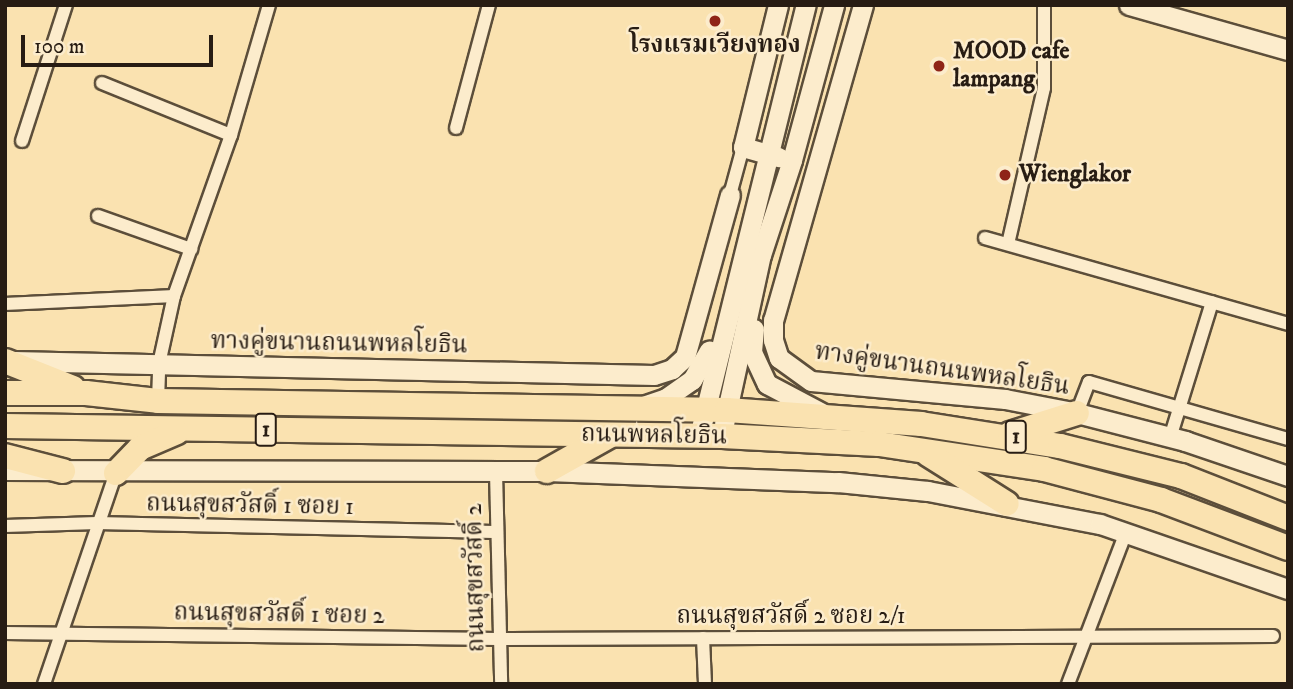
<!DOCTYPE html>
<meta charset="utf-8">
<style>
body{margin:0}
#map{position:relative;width:1293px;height:689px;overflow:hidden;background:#fae2b0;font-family:"IM FELL DW Pica","Noto Serif Thai",serif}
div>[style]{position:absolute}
.roads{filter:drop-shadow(2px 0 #5c4e3a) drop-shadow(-2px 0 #5c4e3a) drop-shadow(0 2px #5c4e3a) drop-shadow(0 -2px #5c4e3a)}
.street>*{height:12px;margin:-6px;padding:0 6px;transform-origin:6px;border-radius:6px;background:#fceccc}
.secondary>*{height:19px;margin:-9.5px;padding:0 9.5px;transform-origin:9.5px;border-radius:9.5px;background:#fceccc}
.highway>*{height:24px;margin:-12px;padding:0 12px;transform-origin:12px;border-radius:12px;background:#fae2b0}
.dots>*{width:19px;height:19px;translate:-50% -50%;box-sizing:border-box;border:4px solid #fceccc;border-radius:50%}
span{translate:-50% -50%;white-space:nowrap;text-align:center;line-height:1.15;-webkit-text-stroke:5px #fceccc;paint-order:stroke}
.shield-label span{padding:2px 5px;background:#fceccc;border:2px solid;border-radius:5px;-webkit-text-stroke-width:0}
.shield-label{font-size:23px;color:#271c13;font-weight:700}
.poi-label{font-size:24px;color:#271c13;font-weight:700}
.left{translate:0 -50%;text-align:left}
.street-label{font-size:24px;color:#271c13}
.frame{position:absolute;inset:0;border:7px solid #271c13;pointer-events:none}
.scale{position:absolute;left:21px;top:35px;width:192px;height:32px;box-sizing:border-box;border:4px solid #271c13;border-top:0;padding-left:9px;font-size:21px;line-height:24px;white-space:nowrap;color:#271c13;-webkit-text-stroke:5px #fceccc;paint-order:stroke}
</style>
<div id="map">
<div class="roads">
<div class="street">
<i style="left:102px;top:83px;width:139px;rotate:22deg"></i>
<i style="left:456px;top:128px;width:127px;rotate:-75deg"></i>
<i style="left:22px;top:141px;width:143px;rotate:-72.1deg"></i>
<i style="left:730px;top:195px;width:50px;rotate:-74.8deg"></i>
<i style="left:98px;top:216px;width:99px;rotate:19.5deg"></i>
<i style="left:985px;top:238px;width:315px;rotate:15.8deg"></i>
<i style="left:1008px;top:244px;width:160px;rotate:-77deg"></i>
<i style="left:1044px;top:88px;width:83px;rotate:-90deg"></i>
<i style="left:5px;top:304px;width:169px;rotate:-2.7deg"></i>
<i style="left:158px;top:401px;width:37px;rotate:-88deg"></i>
<i style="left:159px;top:364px;width:70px;rotate:-77.6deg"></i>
<i style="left:174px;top:296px;width:171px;rotate:-70.5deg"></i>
<i style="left:231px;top:135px;width:135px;rotate:-73.7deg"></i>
<i style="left:1077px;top:413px;width:33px;rotate:-69deg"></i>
<i style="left:1089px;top:382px;width:207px;rotate:16deg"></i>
<i style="left:1170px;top:438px;width:142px;rotate:-72.8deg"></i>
<i style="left:496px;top:472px;width:212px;rotate:88.6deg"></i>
<i style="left:5px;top:526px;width:92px;rotate:-1.9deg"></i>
<i style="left:97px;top:523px;width:397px;rotate:1.3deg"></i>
<i style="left:5px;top:633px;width:493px;rotate:0.7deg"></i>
<i style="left:498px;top:639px;width:775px;rotate:-0.22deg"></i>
<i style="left:703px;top:638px;width:46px;rotate:87.5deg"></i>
<i style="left:44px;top:684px;width:223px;rotate:-71.2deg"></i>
<i style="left:1068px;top:684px;width:163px;rotate:-69.1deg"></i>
</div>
<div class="secondary">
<i style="left:778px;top:5px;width:146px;rotate:103.8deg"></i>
<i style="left:743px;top:147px;width:37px;rotate:16deg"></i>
<i style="left:863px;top:5px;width:328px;rotate:105.9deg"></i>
<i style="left:773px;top:320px;width:20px;rotate:90deg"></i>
<i style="left:773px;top:340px;width:19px;rotate:72deg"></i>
<i style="left:779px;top:358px;width:39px;rotate:36deg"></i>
<i style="left:811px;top:381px;width:195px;rotate:5.3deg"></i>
<i style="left:1005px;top:399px;width:73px;rotate:11deg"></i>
<i style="left:1077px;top:413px;width:112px;rotate:14.5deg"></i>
<i style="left:1185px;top:441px;width:109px;rotate:18.8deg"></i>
<i style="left:1129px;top:5px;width:165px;rotate:15.8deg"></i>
<i style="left:754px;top:329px;width:23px;rotate:95deg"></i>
<i style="left:752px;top:352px;width:35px;rotate:65deg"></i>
<i style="left:767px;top:384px;width:62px;rotate:27.8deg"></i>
<i style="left:13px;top:361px;width:641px;rotate:1.25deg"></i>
<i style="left:654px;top:375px;width:19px;rotate:-18deg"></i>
<i style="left:672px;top:369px;width:18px;rotate:-43deg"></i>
<i style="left:685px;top:357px;width:168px;rotate:-74.5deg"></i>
<i style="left:643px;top:406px;width:24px;rotate:-19deg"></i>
<i style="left:666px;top:398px;width:32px;rotate:-35deg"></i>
<i style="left:692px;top:380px;width:34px;rotate:-60deg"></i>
<i style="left:724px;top:424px;width:173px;rotate:-77.7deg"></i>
<i style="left:761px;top:255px;width:100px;rotate:-71.9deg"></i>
<i style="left:792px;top:160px;width:161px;rotate:-74.8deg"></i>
<i style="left:699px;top:436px;width:444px;rotate:-76.1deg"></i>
<i style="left:5px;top:470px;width:542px;rotate:0.11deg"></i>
<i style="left:547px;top:471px;width:291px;rotate:2.2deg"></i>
<i style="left:838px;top:482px;width:90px;rotate:5.7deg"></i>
<i style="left:928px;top:491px;width:175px;rotate:10.9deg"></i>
<i style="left:1100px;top:524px;width:199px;rotate:19.1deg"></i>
</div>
<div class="highway">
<i style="left:5px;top:361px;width:73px;rotate:21.7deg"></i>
<i style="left:5px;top:393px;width:81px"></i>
<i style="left:86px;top:393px;width:72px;rotate:6.3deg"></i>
<i style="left:158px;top:401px;width:569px;rotate:0.91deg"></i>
<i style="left:727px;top:410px;width:195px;rotate:4.1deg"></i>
<i style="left:921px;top:424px;width:141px;rotate:9deg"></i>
<i style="left:1060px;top:446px;width:125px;rotate:13.9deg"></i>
<i style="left:1181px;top:476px;width:115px;rotate:21.4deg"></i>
<i style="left:5px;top:426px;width:717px;rotate:0.8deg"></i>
<i style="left:722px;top:436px;width:157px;rotate:2.9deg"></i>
<i style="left:879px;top:444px;width:167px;rotate:8.6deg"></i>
<i style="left:1044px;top:469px;width:121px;rotate:14.8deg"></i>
<i style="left:1161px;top:500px;width:136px;rotate:20.7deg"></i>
<i style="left:1010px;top:434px;width:70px;rotate:-17.4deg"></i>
<i style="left:928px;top:454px;width:93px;rotate:32.3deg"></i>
<i style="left:5px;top:456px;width:60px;rotate:14.5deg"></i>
<i style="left:547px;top:471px;width:71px;rotate:-29.4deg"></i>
<i style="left:116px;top:473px;width:35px;rotate:-46deg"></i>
<i style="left:140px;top:448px;width:40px;rotate:-23.4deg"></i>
</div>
</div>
<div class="dots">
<i style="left:715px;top:21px;background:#8f2418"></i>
<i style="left:939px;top:66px;background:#8f2418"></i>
<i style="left:1005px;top:175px;background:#8f2418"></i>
</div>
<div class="shield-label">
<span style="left:266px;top:430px">1</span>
<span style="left:1016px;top:437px">1</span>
</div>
<div class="poi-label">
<span style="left:715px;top:46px">โรงแรมเวียงทอง</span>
<span class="left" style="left:953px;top:66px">MOOD cafe<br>lampang</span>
<span class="left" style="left:1019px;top:175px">Wienglakor</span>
</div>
<div class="street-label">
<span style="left:339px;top:344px;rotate:1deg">ทางคู่ขนานถนนพหลโยธิน</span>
<span style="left:942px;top:370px;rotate:8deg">ทางคู่ขนานถนนพหลโยธิน</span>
<span style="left:654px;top:436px;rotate:1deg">ถนนพหลโยธิน</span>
<span style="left:250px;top:506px;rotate:1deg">ถนนสุขสวัสดิ์ 1 ซอย 1</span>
<span style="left:476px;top:578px;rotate:-91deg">ถนนสุขสวัสดิ์ 2</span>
<span style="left:279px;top:615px;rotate:1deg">ถนนสุขสวัสดิ์ 1 ซอย 2</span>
<span style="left:791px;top:617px">ถนนสุขสวัสดิ์ 2 ซอย 2/1</span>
</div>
<div class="frame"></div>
<div class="scale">100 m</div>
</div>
